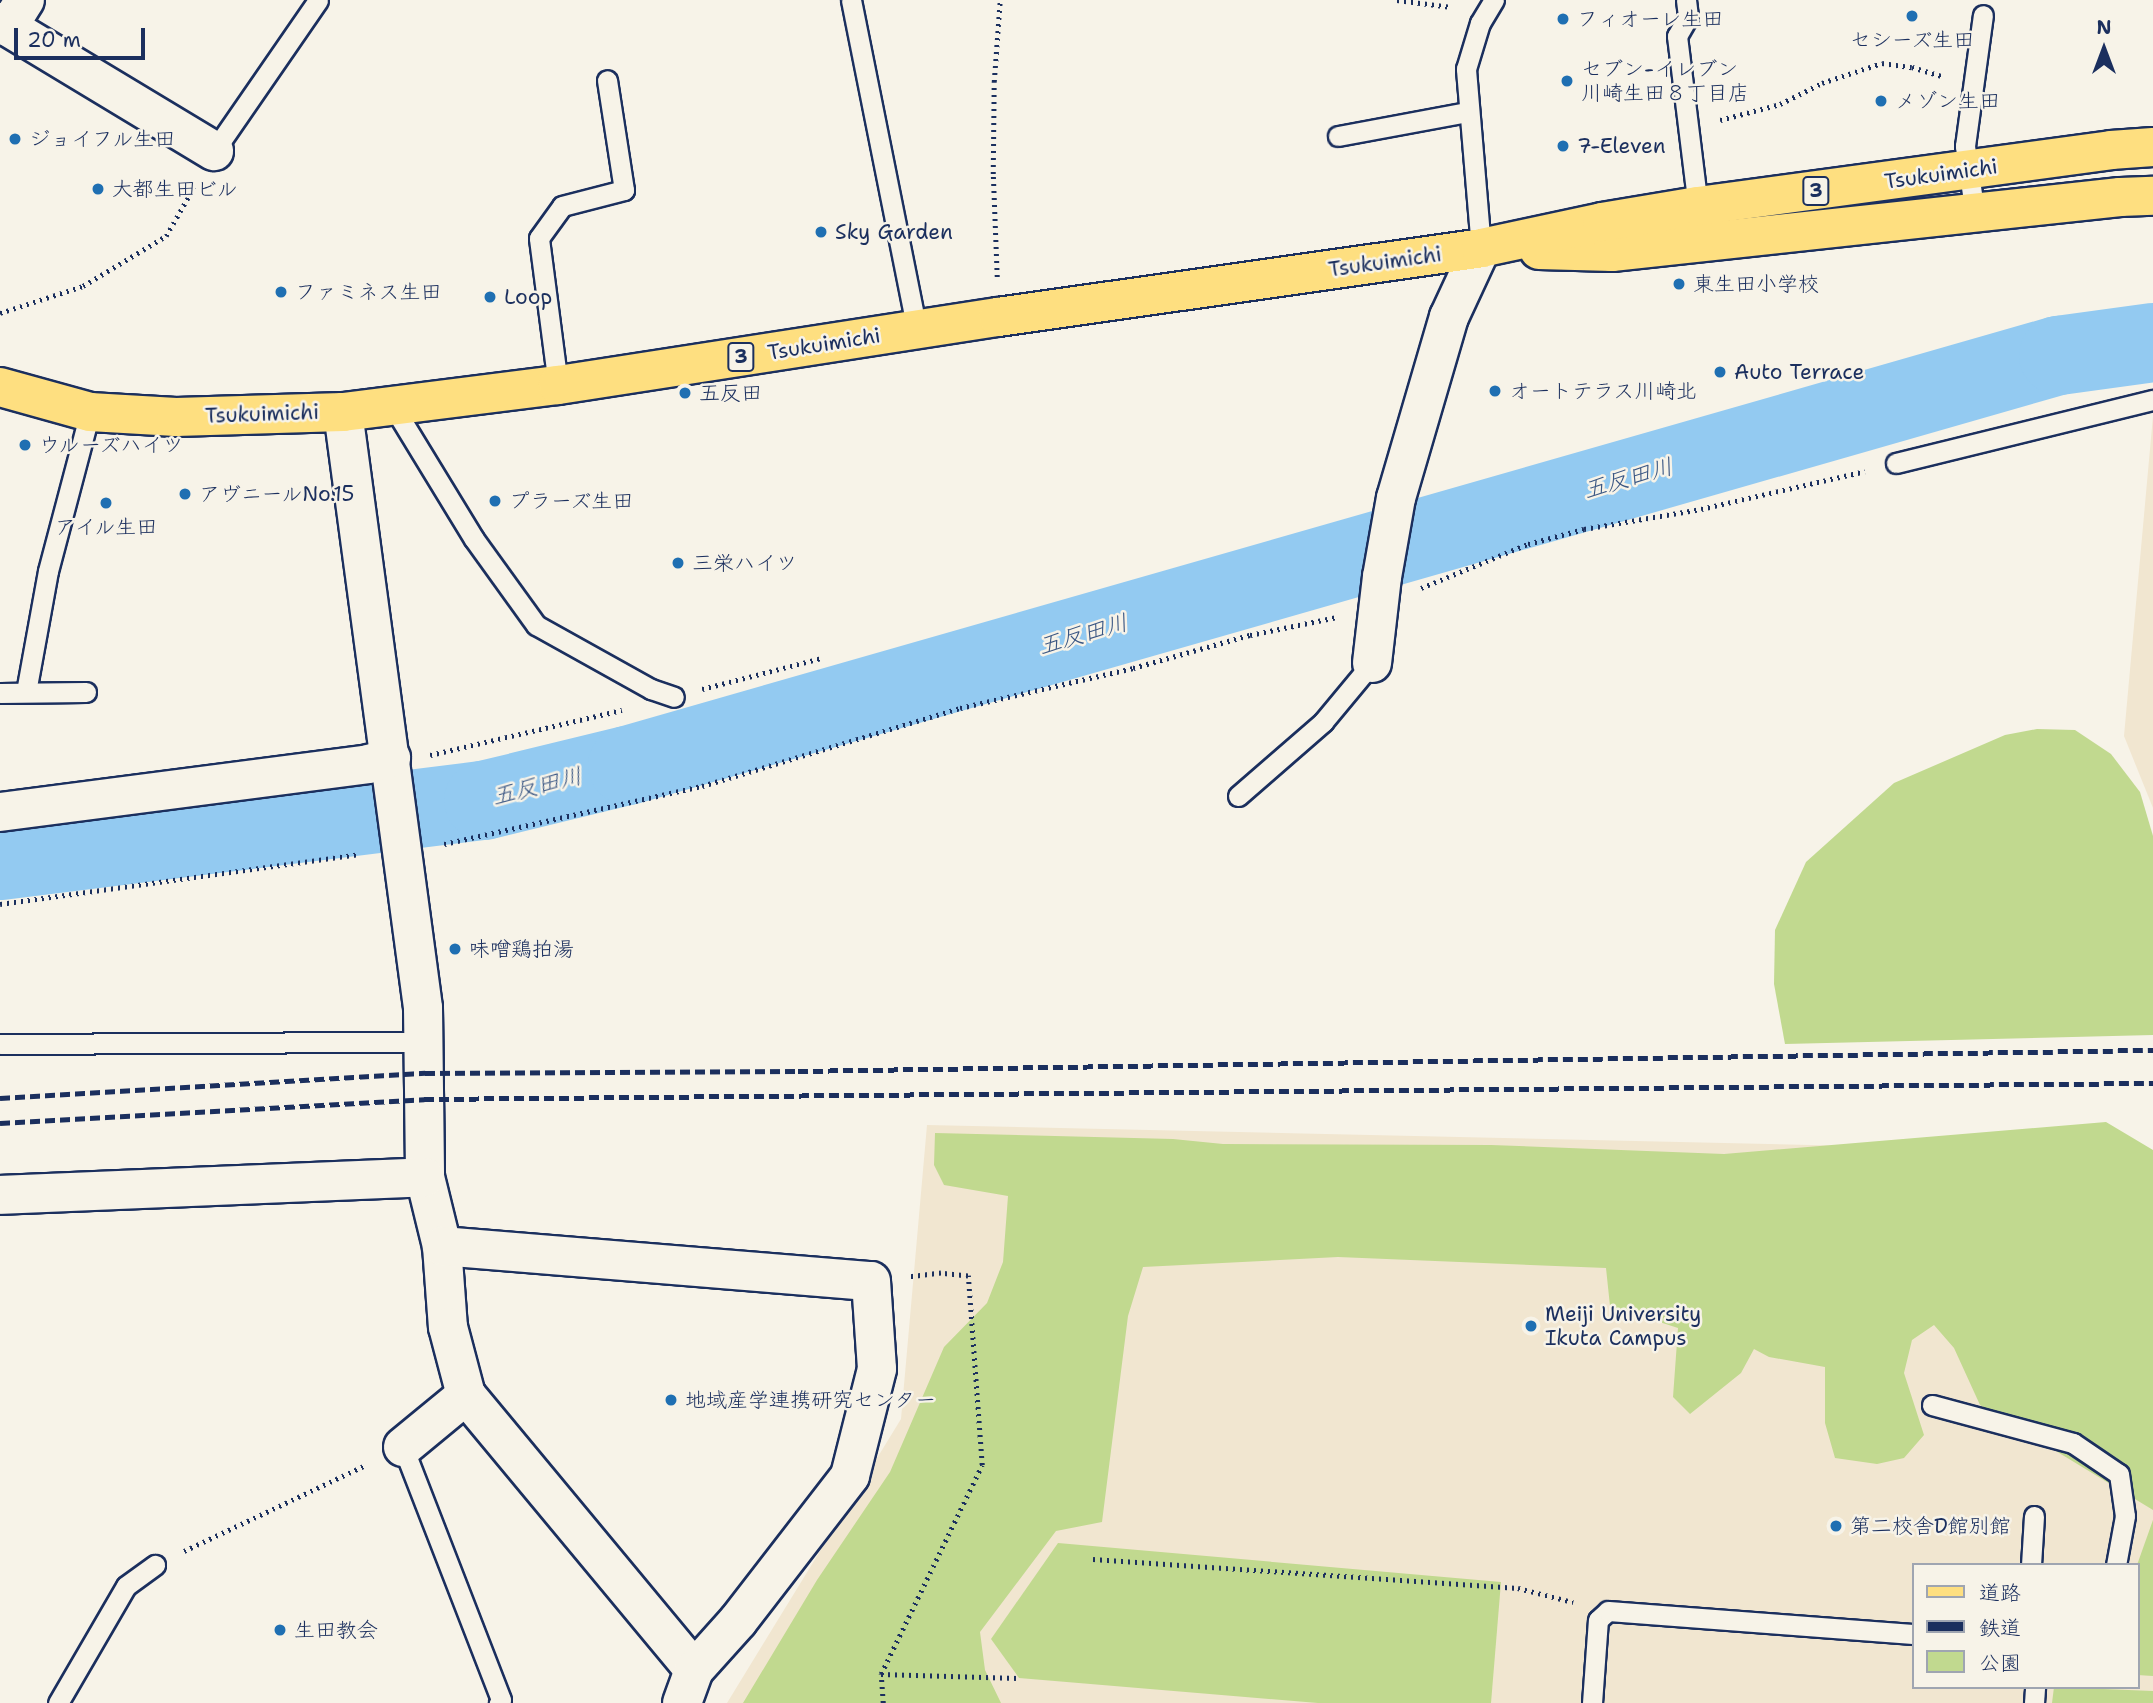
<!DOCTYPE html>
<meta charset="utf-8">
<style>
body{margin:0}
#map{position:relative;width:2153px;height:1703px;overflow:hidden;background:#f7f3e8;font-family:"Shantell Sans","Klee One",sans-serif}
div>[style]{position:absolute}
.built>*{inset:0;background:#f1e6d0}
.green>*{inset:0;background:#c1d98f}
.river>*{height:79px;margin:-39.5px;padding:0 39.5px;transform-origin:39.5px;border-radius:39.5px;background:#93caf1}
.path>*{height:4.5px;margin-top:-2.25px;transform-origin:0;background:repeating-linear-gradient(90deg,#1b2f5e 0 2px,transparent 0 7px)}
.roads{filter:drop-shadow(2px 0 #1b2f5e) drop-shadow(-2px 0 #1b2f5e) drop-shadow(0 2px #1b2f5e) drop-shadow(0 -2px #1b2f5e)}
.lane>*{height:19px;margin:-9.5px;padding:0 9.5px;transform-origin:9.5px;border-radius:9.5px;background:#f7f3e8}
.street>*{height:38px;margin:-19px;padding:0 19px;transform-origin:19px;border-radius:19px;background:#f7f3e8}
.primary>*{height:38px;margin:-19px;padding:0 19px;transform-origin:19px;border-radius:19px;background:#fedf80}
.rail>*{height:5px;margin-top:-2.5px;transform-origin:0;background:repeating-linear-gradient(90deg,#1b2f5e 0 10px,transparent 0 15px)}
.dots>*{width:19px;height:19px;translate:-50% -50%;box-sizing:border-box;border:4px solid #f7f3e8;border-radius:50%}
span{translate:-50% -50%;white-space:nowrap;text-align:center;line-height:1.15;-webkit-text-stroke:5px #f7f3e8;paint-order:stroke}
.shield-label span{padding:2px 5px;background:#f7f3e8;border:2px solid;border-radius:5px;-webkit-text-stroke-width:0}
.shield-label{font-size:19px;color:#1b2f5e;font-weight:700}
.poi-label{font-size:21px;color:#1b2f5e}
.left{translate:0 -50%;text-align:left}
.street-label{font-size:21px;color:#1b2f5e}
.water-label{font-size:23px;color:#395683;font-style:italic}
.legend{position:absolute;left:1912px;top:1563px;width:228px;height:126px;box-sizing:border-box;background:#f7f3e8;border:2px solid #9fa5b1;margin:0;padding:9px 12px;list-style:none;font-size:21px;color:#1b2f5e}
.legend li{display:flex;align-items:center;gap:14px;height:35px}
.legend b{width:35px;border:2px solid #9fa5b1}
.north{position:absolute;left:2069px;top:14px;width:70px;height:70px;-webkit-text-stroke:5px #f7f3e8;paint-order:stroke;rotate:0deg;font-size:19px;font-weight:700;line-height:28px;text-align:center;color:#1b2f5e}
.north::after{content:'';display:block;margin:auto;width:24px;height:32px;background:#1b2f5e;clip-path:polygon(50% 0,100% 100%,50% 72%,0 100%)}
.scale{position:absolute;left:14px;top:28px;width:131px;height:32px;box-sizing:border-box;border:4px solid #1b2f5e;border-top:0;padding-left:9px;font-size:21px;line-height:24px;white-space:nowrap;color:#1b2f5e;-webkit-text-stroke:5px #f7f3e8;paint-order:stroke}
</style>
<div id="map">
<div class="built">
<i style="clip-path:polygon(2153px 416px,2153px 808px,2124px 736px)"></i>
<i style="clip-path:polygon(evenodd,927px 1125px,2118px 1152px,2153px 1233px,2153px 1703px,727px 1703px,901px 1419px,927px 1125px,1913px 1565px,2137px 1565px,2137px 1687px,1913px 1687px,1913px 1565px)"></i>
</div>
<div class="green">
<i style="clip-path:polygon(2037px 729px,2075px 730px,2111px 754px,2140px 792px,2153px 836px,2153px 1035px,1785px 1044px,1774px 984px,1775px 930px,1806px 862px,1894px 783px,2005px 735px)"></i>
<i style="clip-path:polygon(2106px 1122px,2153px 1150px,2153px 1510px,1980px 1405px,1954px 1348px,1934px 1325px,1912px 1340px,1904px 1373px,1924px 1435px,1904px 1458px,1877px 1464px,1835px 1458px,1825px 1423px,1825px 1367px,1769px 1357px,1754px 1349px,1741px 1373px,1690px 1414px,1673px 1397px,1678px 1328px,1610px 1306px,1606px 1268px,1338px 1257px,1143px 1267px,1128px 1316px,1102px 1522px,1056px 1531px,980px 1632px,985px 1670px,1001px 1703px,743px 1703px,817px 1580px,890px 1472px,944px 1347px,987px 1303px,1003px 1262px,1008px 1196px,944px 1185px,934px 1165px,935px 1133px,1173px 1139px,1223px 1144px,1491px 1145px,1724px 1154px)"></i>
<i style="clip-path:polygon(2153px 1520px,2153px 1676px,2137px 1675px,2137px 1565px)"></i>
<i style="clip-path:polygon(1058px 1543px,1501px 1582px,1491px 1703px,1318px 1703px,1019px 1678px,991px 1639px)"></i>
<i style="clip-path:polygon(2054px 1687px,2153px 1691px,2153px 1703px,2052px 1703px)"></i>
</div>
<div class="river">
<i style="left:0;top:860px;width:487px;rotate:-7.1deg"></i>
<i style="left:483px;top:800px;width:148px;rotate:-13.7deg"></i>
<i style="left:627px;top:765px;width:1489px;rotate:-15.99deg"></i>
<i style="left:2058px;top:355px;width:96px;rotate:-7.8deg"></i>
</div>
<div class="path">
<i style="left:1397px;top:0;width:55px;rotate:7.3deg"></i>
<i style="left:1720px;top:120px;width:62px;rotate:-14.9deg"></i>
<i style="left:1780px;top:104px;width:47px;rotate:-26.6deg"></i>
<i style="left:1822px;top:83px;width:63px;rotate:-18.4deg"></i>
<i style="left:1882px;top:63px;width:30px;rotate:8deg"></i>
<i style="left:1912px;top:67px;width:34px;rotate:17deg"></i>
<i style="left:997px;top:277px;width:103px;rotate:-92.2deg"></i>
<i style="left:993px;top:174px;width:92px;rotate:-89.4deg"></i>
<i style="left:994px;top:82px;width:82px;rotate:-85.8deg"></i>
<i style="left:0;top:313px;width:87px;rotate:-18deg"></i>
<i style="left:83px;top:286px;width:97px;rotate:-31.1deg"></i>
<i style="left:166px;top:236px;width:56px;rotate:-60.3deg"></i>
<i style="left:1421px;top:588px;width:116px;rotate:-22.4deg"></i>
<i style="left:1528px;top:544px;width:58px;rotate:-15deg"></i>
<i style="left:1584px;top:529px;width:119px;rotate:-9.7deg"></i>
<i style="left:1701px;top:509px;width:168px;rotate:-13deg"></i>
<i style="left:702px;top:689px;width:124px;rotate:-14.5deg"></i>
<i style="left:430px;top:755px;width:197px;rotate:-13.2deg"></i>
<i style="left:444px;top:844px;width:264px;rotate:-12.7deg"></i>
<i style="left:702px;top:786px;width:270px;rotate:-16.8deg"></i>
<i style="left:960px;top:708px;width:178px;rotate:-13deg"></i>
<i style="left:1133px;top:668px;width:122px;rotate:-15.8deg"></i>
<i style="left:1250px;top:635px;width:89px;rotate:-11.7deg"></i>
<i style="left:0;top:904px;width:363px;rotate:-7.9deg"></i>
<i style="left:184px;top:1551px;width:201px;rotate:-25.3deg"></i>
<i style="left:1093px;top:1559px;width:426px;rotate:3.9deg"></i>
<i style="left:1518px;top:1588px;width:57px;rotate:14.3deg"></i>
<i style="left:881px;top:1674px;width:138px;rotate:1.7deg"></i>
<i style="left:883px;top:1703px;width:29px;rotate:-94deg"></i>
<i style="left:881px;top:1674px;width:232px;rotate:-64.2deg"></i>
<i style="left:982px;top:1465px;width:190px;rotate:-94.2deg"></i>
<i style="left:968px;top:1276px;width:27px;rotate:-174deg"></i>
<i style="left:941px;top:1273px;width:31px;rotate:173deg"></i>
</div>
<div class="roads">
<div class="lane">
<i style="left:851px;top:0;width:338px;rotate:78.7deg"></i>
<i style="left:1686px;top:0;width:17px;rotate:83deg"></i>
<i style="left:1688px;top:17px;width:22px;rotate:120deg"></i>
<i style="left:1677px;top:36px;width:171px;rotate:83deg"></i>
<i style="left:1338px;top:136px;width:132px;rotate:-10.5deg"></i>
<i style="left:214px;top:151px;width:183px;rotate:-55.4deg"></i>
<i style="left:1975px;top:214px;width:69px;rotate:-98.4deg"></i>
<i style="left:1965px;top:146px;width:132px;rotate:-82.2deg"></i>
<i style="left:1481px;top:248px;width:180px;rotate:-94.8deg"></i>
<i style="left:1466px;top:69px;width:48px;rotate:-73.1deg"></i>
<i style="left:1480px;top:23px;width:27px;rotate:-59deg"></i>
<i style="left:558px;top:385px;width:148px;rotate:-97.4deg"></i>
<i style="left:539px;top:238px;width:39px;rotate:-54deg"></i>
<i style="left:562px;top:206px;width:64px;rotate:-14.5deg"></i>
<i style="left:624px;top:190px;width:111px;rotate:-98.8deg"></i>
<i style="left:391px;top:403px;width:159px;rotate:58.6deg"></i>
<i style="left:474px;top:539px;width:106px;rotate:54.2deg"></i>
<i style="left:536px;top:625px;width:132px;rotate:29.1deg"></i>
<i style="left:651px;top:689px;width:24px;rotate:19deg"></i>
<i style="left:1896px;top:463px;width:265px;rotate:-13.8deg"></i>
<i style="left:26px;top:692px;width:123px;rotate:-79.7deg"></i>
<i style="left:48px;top:571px;width:164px;rotate:-75.2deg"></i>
<i style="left:0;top:693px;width:86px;rotate:-0.7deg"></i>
<i style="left:1238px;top:796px;width:113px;rotate:-41deg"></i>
<i style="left:1323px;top:722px;width:77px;rotate:-50.3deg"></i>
<i style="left:0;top:1044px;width:422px;rotate:-0.3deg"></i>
<i style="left:1932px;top:1405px;width:146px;rotate:15.1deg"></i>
<i style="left:2073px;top:1443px;width:55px;rotate:34deg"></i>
<i style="left:2119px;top:1474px;width:42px;rotate:81.9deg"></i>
<i style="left:2125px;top:1516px;width:50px;rotate:100.4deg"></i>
<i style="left:403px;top:1447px;width:271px;rotate:68.8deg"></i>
<i style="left:501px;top:1700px;width:4px;rotate:124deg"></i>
<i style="left:2031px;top:1565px;width:49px;rotate:-86.5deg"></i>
<i style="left:58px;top:1703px;width:135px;rotate:-59.8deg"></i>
<i style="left:126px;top:1586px;width:36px;rotate:-36deg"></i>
<i style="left:1592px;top:1703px;width:83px;rotate:-85.9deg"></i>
<i style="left:1598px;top:1620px;width:13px;rotate:-42deg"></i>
<i style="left:1608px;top:1611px;width:306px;rotate:4.3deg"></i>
<i style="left:2034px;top:1703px;width:16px;rotate:-86deg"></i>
</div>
<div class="street">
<i style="left:0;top:22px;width:250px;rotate:31.1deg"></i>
<i style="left:8px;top:27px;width:32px;rotate:-58deg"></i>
<i style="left:343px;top:412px;width:601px;rotate:82.35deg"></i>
<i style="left:423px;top:1008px;width:169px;rotate:89.3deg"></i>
<i style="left:425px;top:1177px;width:71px;rotate:76.2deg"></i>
<i style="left:442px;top:1246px;width:81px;rotate:85.8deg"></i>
<i style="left:448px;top:1327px;width:70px;rotate:75.2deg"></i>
<i style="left:466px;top:1395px;width:357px;rotate:50.3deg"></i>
<i style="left:1372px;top:663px;width:87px;rotate:-83.4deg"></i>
<i style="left:1382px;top:577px;width:80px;rotate:-80deg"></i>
<i style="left:1396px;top:498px;width:189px;rotate:-73.7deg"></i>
<i style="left:1449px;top:317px;width:76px;rotate:-65.1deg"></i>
<i style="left:0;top:812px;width:371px;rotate:-7.4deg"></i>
<i style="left:368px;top:764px;width:24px;rotate:-15deg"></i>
<i style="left:0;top:1195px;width:425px;rotate:-2.4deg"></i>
<i style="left:442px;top:1246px;width:430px;rotate:4.7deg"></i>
<i style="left:871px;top:1281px;width:88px;rotate:86.1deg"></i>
<i style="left:877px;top:1369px;width:110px;rotate:104.2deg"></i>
<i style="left:850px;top:1476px;width:183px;rotate:127.7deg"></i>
<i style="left:738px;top:1621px;width:66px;rotate:131.9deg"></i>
<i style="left:694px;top:1670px;width:35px;rotate:110deg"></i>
<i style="left:403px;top:1447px;width:82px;rotate:-39.5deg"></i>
</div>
<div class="primary">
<i style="left:1539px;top:250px;width:73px;rotate:1.6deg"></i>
<i style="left:1612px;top:252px;width:511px;rotate:-6.18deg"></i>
<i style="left:2120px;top:197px;width:33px;rotate:-2deg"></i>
<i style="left:0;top:387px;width:93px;rotate:15.5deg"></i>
<i style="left:90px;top:412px;width:86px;rotate:3.3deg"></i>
<i style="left:176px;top:417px;width:167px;rotate:-1.7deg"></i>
<i style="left:343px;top:412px;width:217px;rotate:-7.2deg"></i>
<i style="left:558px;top:385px;width:445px;rotate:-8.8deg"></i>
<i style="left:998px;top:317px;width:488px;rotate:-8.1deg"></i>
<i style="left:1481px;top:248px;width:124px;rotate:-12.1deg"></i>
<i style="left:1602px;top:222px;width:97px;rotate:-9.5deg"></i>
<i style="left:1698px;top:206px;width:417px;rotate:-7.7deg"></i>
<i style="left:2111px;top:150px;width:42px;rotate:-4.1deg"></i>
</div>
</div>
<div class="rail">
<i style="left:0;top:1098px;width:426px;rotate:-3.4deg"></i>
<i style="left:425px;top:1073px;width:373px;rotate:-0.3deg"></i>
<i style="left:798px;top:1071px;width:1355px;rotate:-0.89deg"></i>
<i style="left:0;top:1123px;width:425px;rotate:-3.2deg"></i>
<i style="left:424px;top:1099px;width:1729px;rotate:-0.53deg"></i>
</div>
<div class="dots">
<i style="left:1912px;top:16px;background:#1f6fb2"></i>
<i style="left:1563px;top:19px;background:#1f6fb2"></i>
<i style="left:1567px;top:81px;background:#1f6fb2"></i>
<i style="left:1881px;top:101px;background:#1f6fb2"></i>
<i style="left:15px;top:139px;background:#1f6fb2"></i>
<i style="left:1563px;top:146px;background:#1f6fb2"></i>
<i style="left:98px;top:189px;background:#1f6fb2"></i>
<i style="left:821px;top:232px;background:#1f6fb2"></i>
<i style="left:1679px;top:284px;background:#1f6fb2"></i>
<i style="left:281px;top:292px;background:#1f6fb2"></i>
<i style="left:490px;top:297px;background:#1f6fb2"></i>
<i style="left:1720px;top:372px;background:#1f6fb2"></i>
<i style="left:1495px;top:391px;background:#1f6fb2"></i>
<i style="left:685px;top:393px;background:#1f6fb2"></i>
<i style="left:25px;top:445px;background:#1f6fb2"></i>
<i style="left:185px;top:494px;background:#1f6fb2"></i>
<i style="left:495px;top:501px;background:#1f6fb2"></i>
<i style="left:106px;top:503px;background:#1f6fb2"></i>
<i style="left:678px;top:563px;background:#1f6fb2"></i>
<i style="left:455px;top:949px;background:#1f6fb2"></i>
<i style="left:1531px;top:1326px;background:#1f6fb2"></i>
<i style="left:671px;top:1400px;background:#1f6fb2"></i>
<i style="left:1836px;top:1526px;background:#1f6fb2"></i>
<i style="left:280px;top:1630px;background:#1f6fb2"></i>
</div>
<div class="shield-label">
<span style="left:1816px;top:191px">3</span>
<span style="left:741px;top:357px">3</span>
</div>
<div class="poi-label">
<span class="left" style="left:1577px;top:19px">フィオーレ生田</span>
<span style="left:1912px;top:40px">セシーズ生田</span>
<span class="left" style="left:1581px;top:81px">セブン-イレブン<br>川崎生田８丁目店</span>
<span class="left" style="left:1895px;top:101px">メゾン生田</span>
<span class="left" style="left:29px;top:139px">ジョイフル生田</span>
<span class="left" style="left:1577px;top:146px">7-Eleven</span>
<span class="left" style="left:112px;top:189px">大都生田ビル</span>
<span class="left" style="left:835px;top:232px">Sky Garden</span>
<span class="left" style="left:1693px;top:284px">東生田小学校</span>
<span class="left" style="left:295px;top:292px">ファミネス生田</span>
<span class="left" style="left:504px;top:297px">Loop</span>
<span class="left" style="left:1734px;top:372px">Auto Terrace</span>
<span class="left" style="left:1509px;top:391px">オートテラス川崎北</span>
<span class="left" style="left:699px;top:393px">五反田</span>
<span class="left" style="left:39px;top:445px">ウルーズハイツ</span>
<span class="left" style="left:199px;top:494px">アヴニールNo.15</span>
<span class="left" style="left:509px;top:501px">プラーズ生田</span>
<span style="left:106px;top:527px">アイル生田</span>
<span class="left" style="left:692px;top:563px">三栄ハイツ</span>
<span class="left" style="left:469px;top:949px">味噌鶏拍湯</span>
<span class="left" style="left:1545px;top:1326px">Meiji University<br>Ikuta Campus</span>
<span class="left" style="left:685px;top:1400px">地域産学連携研究センター</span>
<span class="left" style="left:1850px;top:1526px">第二校舎D館別館</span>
<span class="left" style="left:294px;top:1630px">生田教会</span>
</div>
<div class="street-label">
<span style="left:1941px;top:174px;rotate:-8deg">Tsukuimichi</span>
<span style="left:1385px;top:262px;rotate:-8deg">Tsukuimichi</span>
<span style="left:824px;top:344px;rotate:-9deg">Tsukuimichi</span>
<span style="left:262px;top:414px;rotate:-2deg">Tsukuimichi</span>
</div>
<div class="water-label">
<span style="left:1628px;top:478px;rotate:-16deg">五反田川</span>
<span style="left:1083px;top:634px;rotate:-16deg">五反田川</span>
<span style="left:537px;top:786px;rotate:-14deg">五反田川</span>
</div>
<ul class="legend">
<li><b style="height:9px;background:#fedf80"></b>道路</li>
<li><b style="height:9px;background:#1b2f5e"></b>鉄道</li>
<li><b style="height:19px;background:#c1d98f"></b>公園</li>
</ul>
<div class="north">N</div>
<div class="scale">20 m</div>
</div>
